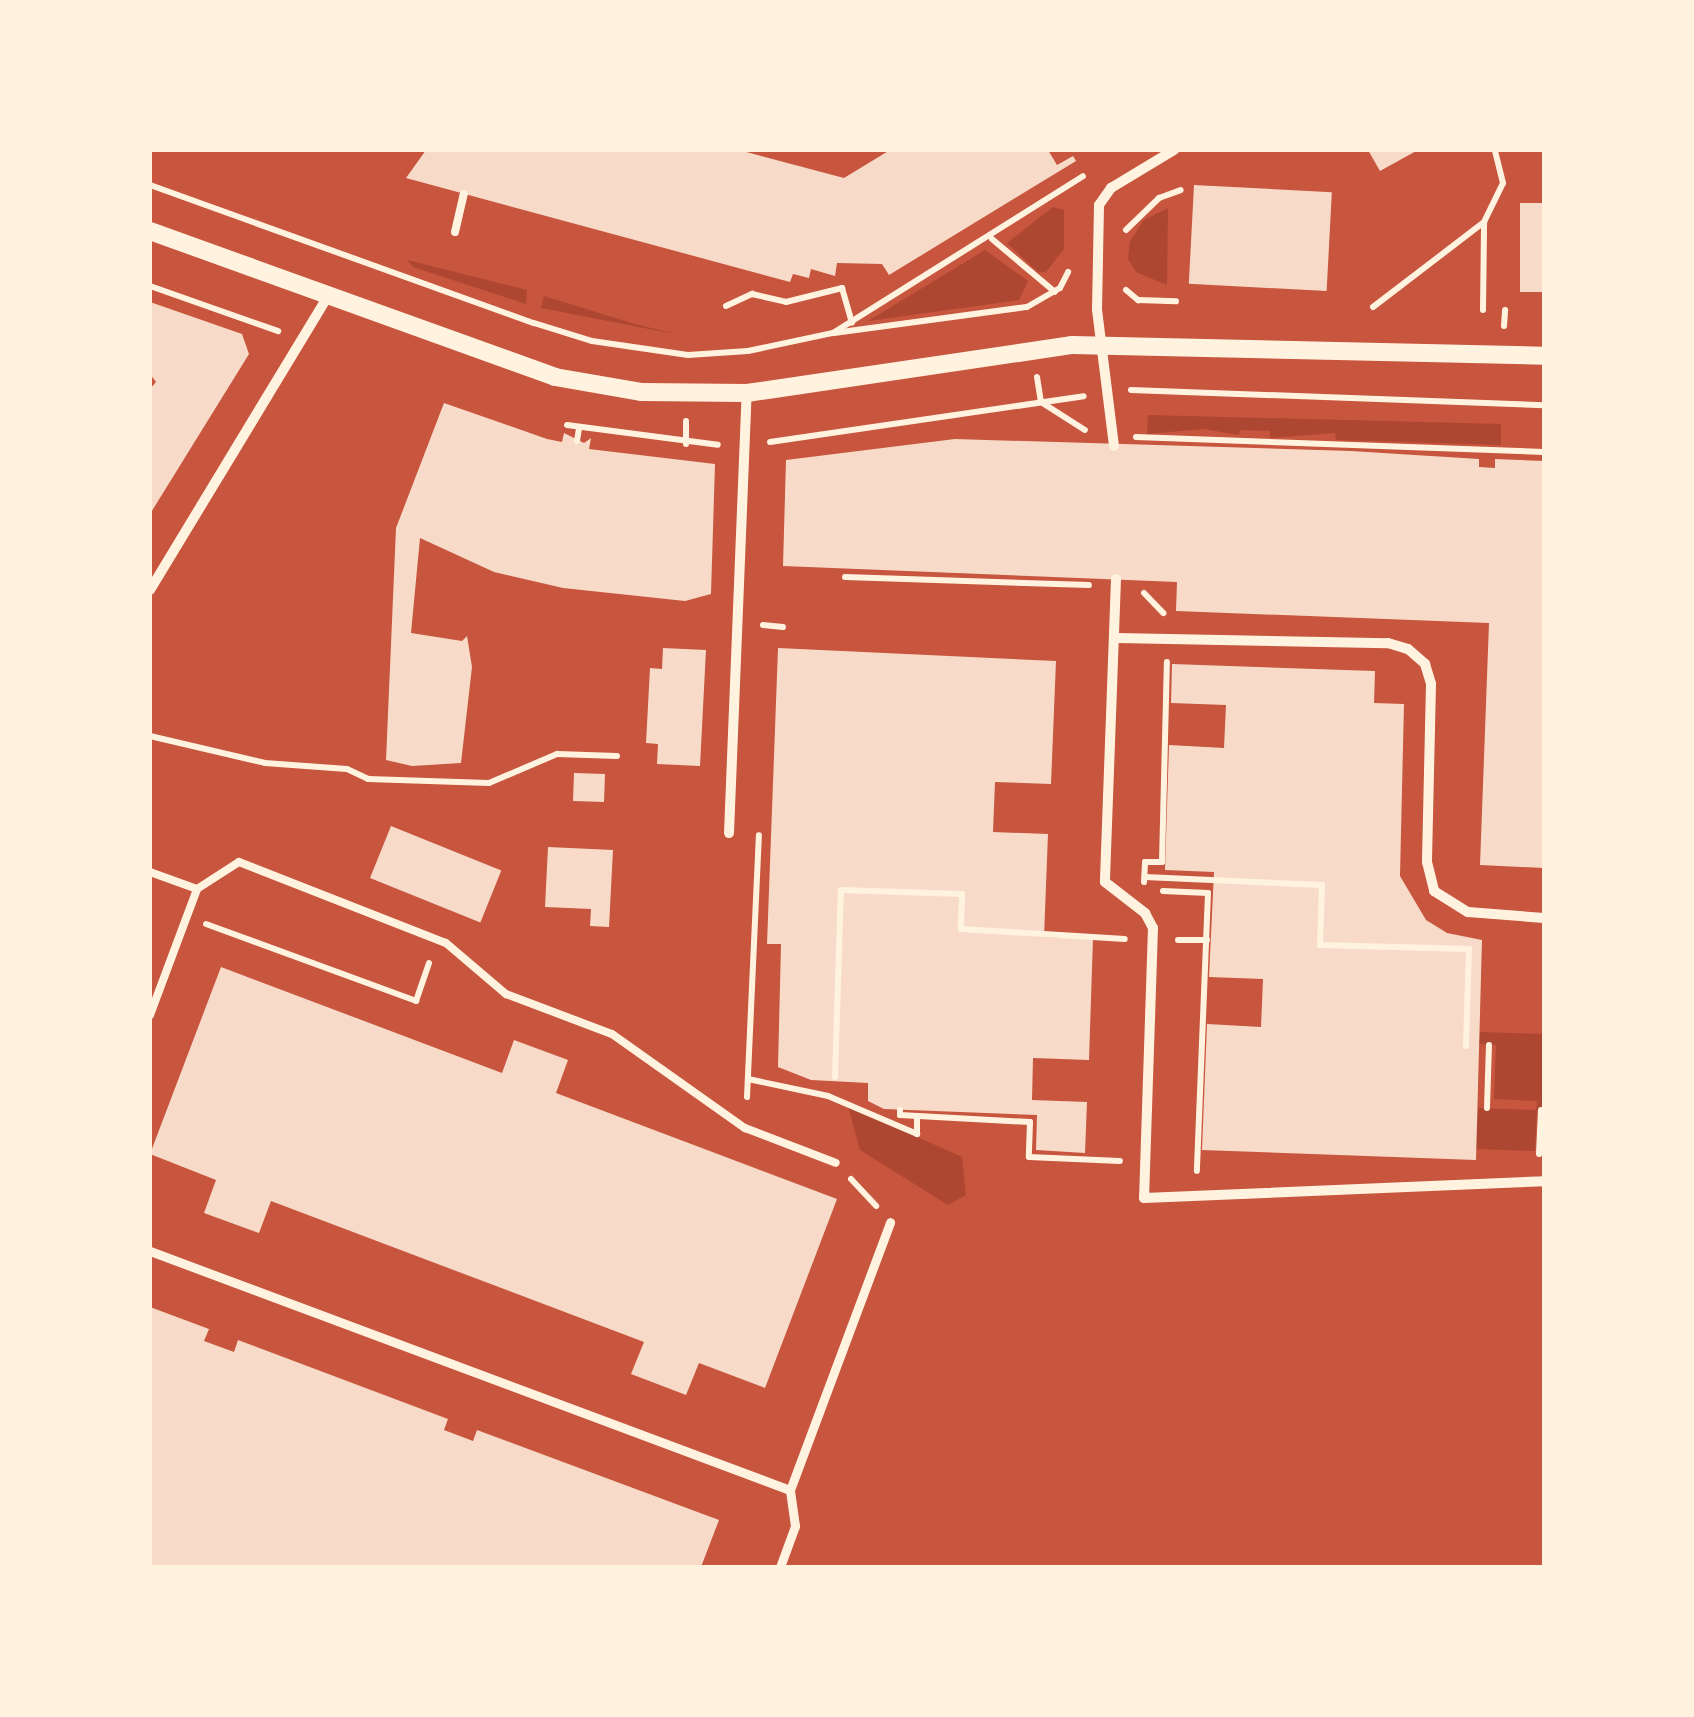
<!DOCTYPE html>
<style>
body{margin:0}
#map{position:relative;width:1694px;height:1717px;overflow:hidden;background:#c8553d;font-family:Rubik,sans-serif}
div>[style]{position:absolute}
.green>*{inset:0;background:#ae4732}
.building>*{inset:0;background:#f7dbc8;transform-origin:0 0}
.path>*{height:6px;margin:-3px;padding:0 3px;transform-origin:3px;border-radius:3px;background:#fff3e0}
.service>*{height:8px;margin:-4px;padding:0 4px;transform-origin:4px;border-radius:4px;background:#fff3e0}
.pedestrian>*{height:9px;margin:-4.5px;padding:0 4.5px;transform-origin:4.5px;border-radius:4.5px;background:#fff3e0}
.minor>*{height:10px;margin:-5px;padding:0 5px;transform-origin:5px;border-radius:5px;background:#fff3e0}
.tertiary>*{height:18px;margin:-9px;padding:0 9px;transform-origin:9px;border-radius:9px;background:#fff3e0}
span{translate:-50% -50%;white-space:nowrap;text-align:center;line-height:1.15;-webkit-text-stroke:8px #fff3e0;paint-order:stroke}
.frame{position:absolute;inset:0;border:152px solid #fff3e0;pointer-events:none}
</style>
<div id="map">
<div class="green">
<i style="clip-path:polygon(1053px 207px,1064px 210px,1064px 249px,1046px 272px,1038px 272px,1007px 243px)"></i>
<i style="clip-path:polygon(1168px 208px,1167px 285px,1136px 272px,1128px 259px,1130px 241px,1144px 220px)"></i>
<i style="clip-path:polygon(985px 250px,1028px 281px,1019px 300px,868px 321px)"></i>
<i style="clip-path:polygon(407px 260px,527px 290px,526px 304px,413px 267px)"></i>
<i style="clip-path:polygon(544px 296px,635px 324px,680px 335px,541px 308px)"></i>
<i style="clip-path:polygon(1148px 415px,1501px 424px,1501px 445px,1336px 440px,1335px 433px,1270px 438px,1270px 431px,1240px 430px,1239px 435px,1203px 429px,1147px 434px)"></i>
<i style="clip-path:polygon(1480px 1032px,1544px 1034px,1544px 1110px,1537px 1111px,1535px 1151px,1476px 1149px,1478px 1108px,1536px 1110px,1537px 1101px,1494px 1099px,1496px 1045px,1479px 1044px)"></i>
<i style="clip-path:polygon(848px 1106px,962px 1157px,966px 1195px,948px 1205px,860px 1150px)"></i>
</div>
<div class="building">
<i style="clip-path:polygon(426px 150px,739px 150px,844px 178px,890px 150px,1048px 150px,1057px 165px,1073px 156px,1076px 161px,889px 275px,882px 264px,837px 263px,835px 276px,811px 269px,809px 278px,793px 274px,790px 282px,406px 178px)"></i>
<i style="clip-path:polygon(1368px 150px,1418px 150px,1380px 171px)"></i>
<i style="left:1194px;top:185px;width:138px;height:99px;rotate:3deg"></i>
<i style="left:1520px;top:203px;width:24px;height:89px"></i>
<i style="clip-path:polygon(150px 302px,242px 334px,249px 354px,150px 514px,150px 389px,156px 382px,150px 374px)"></i>
<i style="clip-path:polygon(444px 403px,547px 439px,562px 442px,564px 433px,584px 443px,591px 438px,589px 449px,715px 464px,711px 594px,685px 601px,563px 588px,494px 572px,420px 538px,411px 633px,462px 641px,467px 636px,472px 667px,461px 763px,412px 766px,386px 760px,396px 528px)"></i>
<i style="clip-path:polygon(955px 439px,1351px 451px,1479px 459px,1479px 467px,1495px 468px,1495px 459px,1544px 461px,1544px 868px,1480px 865px,1489px 623px,1176px 611px,1177px 582px,783px 566px,786px 460px)"></i>
<i style="clip-path:polygon(663px 648px,706px 650px,700px 766px,657px 764px,658px 744px,646px 743px,650px 668px,662px 669px)"></i>
<i style="clip-path:polygon(778px 648px,1056px 661px,1051px 784px,995px 782px,993px 832px,1048px 834px,1044px 937px,1093px 938px,1089px 1060px,1033px 1058px,1032px 1100px,1087px 1102px,1085px 1153px,1036px 1150px,1037px 1115px,884px 1109px,868px 1101px,868px 1083px,811px 1080px,778px 1067px,781px 944px,767px 944px)"></i>
<i style="clip-path:polygon(1172px 664px,1375px 671px,1374px 703px,1404px 704px,1400px 876px,1426px 920px,1447px 933px,1482px 940px,1476px 1160px,1202px 1150px,1207px 1024px,1261px 1027px,1263px 979px,1209px 977px,1214px 872px,1165px 870px,1169px 745px,1224px 748px,1226px 705px,1171px 703px)"></i>
<i style="left:574px;top:773px;width:31px;height:28px;rotate:2deg"></i>
<i style="left:391px;top:826px;width:119px;height:56px;rotate:22deg"></i>
<i style="clip-path:polygon(548px 847px,613px 850px,609px 927px,590px 926px,591px 909px,545px 907px)"></i>
<i style="clip-path:polygon(221px 967px,502px 1073px,514px 1040px,568px 1060px,556px 1093px,837px 1199px,765px 1388px,699px 1363px,686px 1395px,631px 1374px,644px 1342px,271px 1201px,259px 1233px,204px 1213px,216px 1180px,150px 1154px)"></i>
<i style="clip-path:polygon(150px 1307px,209px 1329px,204px 1341px,234px 1352px,238px 1340px,448px 1419px,444px 1430px,473px 1441px,477px 1430px,719px 1520px,701px 1567px,150px 1567px)"></i>
</div>
<div class="path">
<i style="left:150px;top:185px;width:408px;rotate:19.8deg"></i>
<i style="left:534px;top:323px;width:61px;rotate:17.2deg"></i>
<i style="left:592px;top:341px;width:97px;rotate:8.3deg"></i>
<i style="left:688px;top:355px;width:60px;rotate:-3.8deg"></i>
<i style="left:748px;top:351px;width:87px;rotate:-12deg"></i>
<i style="left:833px;top:333px;width:295px;rotate:-32.1deg"></i>
<i style="left:1126px;top:230px;width:46px;rotate:-44.1deg"></i>
<i style="left:1159px;top:198px;width:23px;rotate:-20deg"></i>
<i style="left:992px;top:239px;width:82px;rotate:40.1deg"></i>
<i style="left:150px;top:286px;width:136px;rotate:19.4deg"></i>
<i style="left:1126px;top:290px;width:16px;rotate:40deg"></i>
<i style="left:1138px;top:300px;width:38px;rotate:2deg"></i>
<i style="left:726px;top:306px;width:29px;rotate:-25deg"></i>
<i style="left:752px;top:294px;width:35px;rotate:13deg"></i>
<i style="left:786px;top:302px;width:58px;rotate:-14deg"></i>
<i style="left:842px;top:288px;width:36px;rotate:74deg"></i>
<i style="left:1373px;top:307px;width:140px;rotate:-37.4deg"></i>
<i style="left:1484px;top:222px;width:43px;rotate:-64deg"></i>
<i style="left:1503px;top:183px;width:34px;rotate:-104deg"></i>
<i style="left:1483px;top:310px;width:87px;rotate:-89.3deg"></i>
<i style="left:1504px;top:326px;width:16px;rotate:-86deg"></i>
<i style="left:834px;top:333px;width:195px;rotate:-7.7deg"></i>
<i style="left:1027px;top:307px;width:38px;rotate:-30deg"></i>
<i style="left:1060px;top:288px;width:18px;rotate:-63deg"></i>
<i style="left:1037px;top:377px;width:25px;rotate:81deg"></i>
<i style="left:1041px;top:402px;width:52px;rotate:32.5deg"></i>
<i style="left:1131px;top:390px;width:413px;rotate:2.1deg"></i>
<i style="left:567px;top:425px;width:152px;rotate:7.5deg"></i>
<i style="left:1136px;top:437px;width:408px;rotate:2.1deg"></i>
<i style="left:577px;top:441px;width:13px;rotate:-81deg"></i>
<i style="left:770px;top:442px;width:317px;rotate:-8.3deg"></i>
<i style="left:686px;top:444px;width:23px;rotate:-90deg"></i>
<i style="left:845px;top:577px;width:244px;rotate:1.9deg"></i>
<i style="left:1144px;top:593px;width:28px;rotate:46deg"></i>
<i style="left:763px;top:625px;width:20px;rotate:6deg"></i>
<i style="left:150px;top:736px;width:118px;rotate:13.2deg"></i>
<i style="left:265px;top:763px;width:82px;rotate:4.2deg"></i>
<i style="left:347px;top:769px;width:23px;rotate:25deg"></i>
<i style="left:368px;top:779px;width:121px;rotate:1.9deg"></i>
<i style="left:489px;top:783px;width:74px;rotate:-23.1deg"></i>
<i style="left:557px;top:754px;width:60px;rotate:1.9deg"></i>
<i style="left:1145px;top:877px;width:177px;rotate:2.6deg"></i>
<i style="left:1322px;top:885px;width:60px;rotate:91.9deg"></i>
<i style="left:1320px;top:945px;width:149px;rotate:1.5deg"></i>
<i style="left:1469px;top:949px;width:97px;rotate:91.8deg"></i>
<i style="left:1144px;top:882px;width:20px;rotate:-87deg"></i>
<i style="left:1145px;top:862px;width:17px"></i>
<i style="left:1162px;top:862px;width:200px;rotate:-88.6deg"></i>
<i style="left:1163px;top:891px;width:45px;rotate:2.5deg"></i>
<i style="left:1208px;top:893px;width:278px;rotate:92.3deg"></i>
<i style="left:206px;top:924px;width:224px;rotate:20.1deg"></i>
<i style="left:416px;top:1001px;width:40px;rotate:-71.1deg"></i>
<i style="left:1178px;top:940px;width:29px"></i>
<i style="left:835px;top:1077px;width:187px;rotate:-88.2deg"></i>
<i style="left:841px;top:890px;width:121px;rotate:1.9deg"></i>
<i style="left:962px;top:894px;width:35px;rotate:92deg"></i>
<i style="left:961px;top:929px;width:164px;rotate:3.5deg"></i>
<i style="left:748px;top:1079px;width:82px;rotate:12deg"></i>
<i style="left:828px;top:1096px;width:97px;rotate:23.1deg"></i>
<i style="left:917px;top:1134px;width:18px;rotate:-90deg"></i>
<i style="left:747px;top:1097px;width:262px;rotate:-87.4deg"></i>
<i style="left:1487px;top:1108px;width:63px;rotate:-88.2deg"></i>
<i style="left:900px;top:1110px;width:5px;rotate:90deg"></i>
<i style="left:900px;top:1115px;width:130px;rotate:3.1deg"></i>
<i style="left:1030px;top:1122px;width:35px;rotate:92deg"></i>
<i style="left:1029px;top:1157px;width:91px;rotate:2.5deg"></i>
<i style="left:1539px;top:1154px;width:44px;rotate:-87.4deg"></i>
<i style="left:851px;top:1179px;width:37px;rotate:47deg"></i>
</div>
<div class="service">
<i style="left:455px;top:232px;width:39px;rotate:-77deg"></i>
<i style="left:150px;top:872px;width:50px;rotate:19.9deg"></i>
<i style="left:150px;top:1015px;width:134px;rotate:-69.5deg"></i>
<i style="left:197px;top:889px;width:50px;rotate:-32.7deg"></i>
<i style="left:239px;top:862px;width:222px;rotate:21.4deg"></i>
<i style="left:446px;top:943px;width:79px;rotate:40.4deg"></i>
<i style="left:506px;top:994px;width:113px;rotate:20.7deg"></i>
<i style="left:612px;top:1034px;width:163px;rotate:35.3deg"></i>
<i style="left:745px;top:1128px;width:97px;rotate:21deg"></i>
</div>
<div class="pedestrian">
<i style="left:150px;top:1251px;width:683px;rotate:20.48deg"></i>
<i style="left:780px;top:1567px;width:44px;rotate:-69.9deg"></i>
<i style="left:795px;top:1526px;width:36px;rotate:-98deg"></i>
<i style="left:790px;top:1490px;width:286px;rotate:-69.5deg"></i>
</div>
<div class="minor">
<i style="left:1114px;top:446px;width:137px;rotate:-97.1deg"></i>
<i style="left:1097px;top:310px;width:105px;rotate:-88.9deg"></i>
<i style="left:1099px;top:205px;width:21px;rotate:-55deg"></i>
<i style="left:1111px;top:188px;width:74px;rotate:-31.1deg"></i>
<i style="left:1116px;top:579px;width:303px;rotate:92.1deg"></i>
<i style="left:1105px;top:882px;width:51px;rotate:37.8deg"></i>
<i style="left:1145px;top:913px;width:17px;rotate:62deg"></i>
<i style="left:1153px;top:928px;width:270px;rotate:91.9deg"></i>
<i style="left:1144px;top:1198px;width:400px;rotate:-2.4deg"></i>
<i style="left:150px;top:590px;width:344px;rotate:-58.8deg"></i>
<i style="left:1117px;top:638px;width:271px;rotate:1.1deg"></i>
<i style="left:1388px;top:643px;width:21px;rotate:17deg"></i>
<i style="left:1408px;top:649px;width:23px;rotate:41deg"></i>
<i style="left:1425px;top:664px;width:21px;rotate:73deg"></i>
<i style="left:1431px;top:684px;width:178px;rotate:91.3deg"></i>
<i style="left:1427px;top:862px;width:30px;rotate:76deg"></i>
<i style="left:1434px;top:891px;width:40px;rotate:32deg"></i>
<i style="left:1468px;top:912px;width:76px;rotate:4.5deg"></i>
<i style="left:729px;top:833px;width:440px;rotate:-87.7deg"></i>
</div>
<div class="tertiary">
<i style="left:150px;top:231px;width:431px;rotate:19.8deg"></i>
<i style="left:555px;top:377px;width:87px;rotate:9.9deg"></i>
<i style="left:641px;top:392px;width:106px;rotate:0.5deg"></i>
<i style="left:747px;top:393px;width:329px;rotate:-8.4deg"></i>
<i style="left:1072px;top:345px;width:472px;rotate:1.3deg"></i>
</div>
<div class="frame"></div>
</div>
